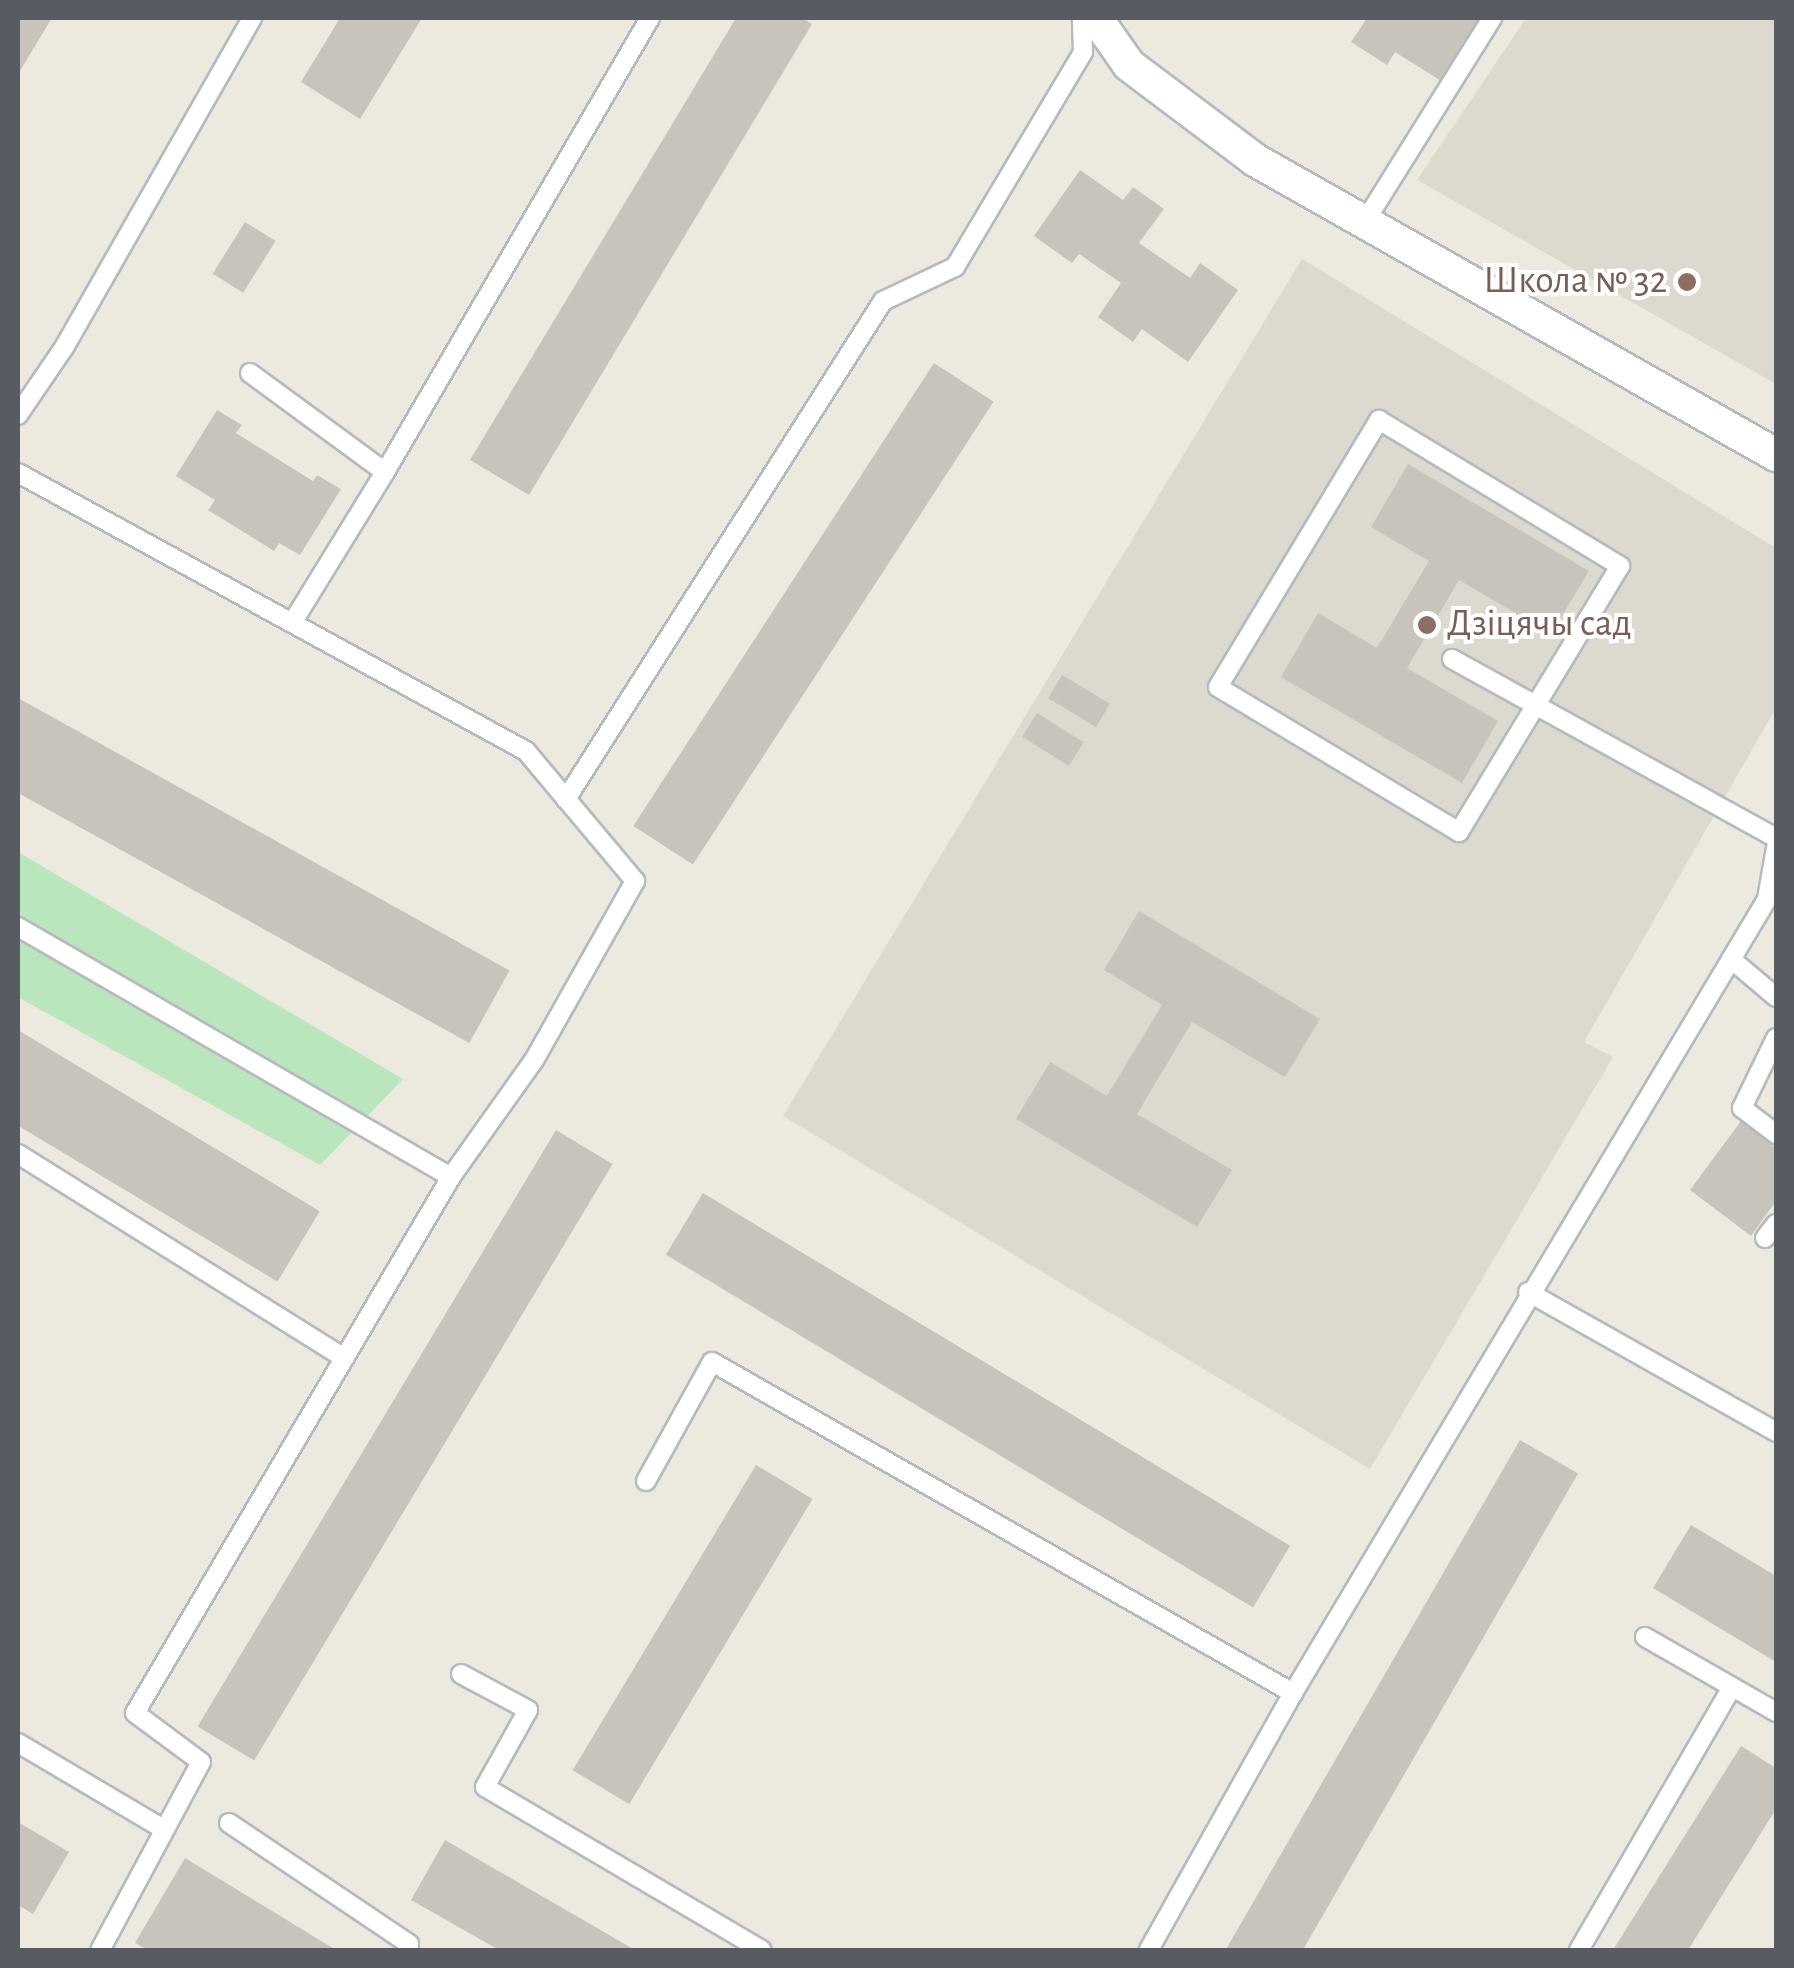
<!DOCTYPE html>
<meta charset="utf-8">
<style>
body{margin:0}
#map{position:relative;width:1794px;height:1968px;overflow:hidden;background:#eceadf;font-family:"Alegreya Sans",sans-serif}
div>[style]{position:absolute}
.education>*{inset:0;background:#dcdace}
.green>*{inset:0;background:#b9e6bd}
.building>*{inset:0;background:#c7c4bc;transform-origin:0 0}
.roads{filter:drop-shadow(2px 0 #b7b9bf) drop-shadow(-2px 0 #b7b9bf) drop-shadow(0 2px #b7b9bf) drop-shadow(0 -2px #b7b9bf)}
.lane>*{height:18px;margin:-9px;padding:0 9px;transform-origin:9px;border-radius:9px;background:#fff}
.street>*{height:32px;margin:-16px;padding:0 16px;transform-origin:16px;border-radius:16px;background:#fff}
.dots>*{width:28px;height:28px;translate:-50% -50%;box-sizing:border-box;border:5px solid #fff;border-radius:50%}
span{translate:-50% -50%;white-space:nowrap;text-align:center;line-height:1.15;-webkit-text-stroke:8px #fff;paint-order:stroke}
.education-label{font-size:38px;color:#785e54}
.right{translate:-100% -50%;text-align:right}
.left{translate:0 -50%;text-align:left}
.frame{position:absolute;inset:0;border:20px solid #585b61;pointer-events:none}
</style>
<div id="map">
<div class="education">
<i style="clip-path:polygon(1526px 18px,1776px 18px,1776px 384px,1417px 180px)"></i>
<i style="clip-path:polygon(1302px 259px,1776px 548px,1776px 708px,1584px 1042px,1613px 1057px,1370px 1469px,783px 1116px)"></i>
</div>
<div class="green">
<i style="clip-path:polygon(18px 852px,403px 1079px,320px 1165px,18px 997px)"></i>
</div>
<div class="building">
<i style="clip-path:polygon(18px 18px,52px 18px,18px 74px)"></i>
<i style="clip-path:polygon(340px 18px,422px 18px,360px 119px,301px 82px)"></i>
<i style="clip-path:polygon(736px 18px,802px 18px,812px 24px,529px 495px,470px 460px)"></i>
<i style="clip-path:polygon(1367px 18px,1485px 18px,1443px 82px,1395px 52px,1387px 65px,1351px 42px)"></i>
<i style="clip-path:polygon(1080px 170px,1123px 200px,1133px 187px,1164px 209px,1139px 243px,1190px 278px,1200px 263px,1238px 290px,1188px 362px,1142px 329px,1133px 342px,1098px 317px,1121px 283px,1079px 254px,1072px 263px,1034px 236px)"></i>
<i style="left:245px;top:222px;width:36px;height:61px;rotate:32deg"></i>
<i style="left:934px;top:363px;width:71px;height:552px;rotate:33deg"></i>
<i style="clip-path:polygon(217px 410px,242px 425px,236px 433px,313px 481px,317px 475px,341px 489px,300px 555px,279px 543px,274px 551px,208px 510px,215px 500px,176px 476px)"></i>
<i style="clip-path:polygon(1408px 464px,1589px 571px,1551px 634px,1459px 580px,1407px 668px,1498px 721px,1462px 783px,1281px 677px,1318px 613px,1377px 648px,1429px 561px,1371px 527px)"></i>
<i style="left:1062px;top:675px;width:56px;height:27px;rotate:31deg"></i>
<i style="left:18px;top:698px;width:562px;height:83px;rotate:29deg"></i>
<i style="left:1037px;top:713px;width:55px;height:28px;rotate:32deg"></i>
<i style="clip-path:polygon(1139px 911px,1320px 1019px,1285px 1077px,1192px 1022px,1137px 1114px,1232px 1170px,1197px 1227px,1016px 1119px,1050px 1062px,1107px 1096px,1162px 1005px,1104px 970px)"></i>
<i style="left:18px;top:1030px;width:352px;height:82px;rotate:31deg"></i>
<i style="clip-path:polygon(1741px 1121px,1776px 1148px,1776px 1201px,1751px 1236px,1690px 1190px)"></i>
<i style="left:556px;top:1130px;width:66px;height:696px;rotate:31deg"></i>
<i style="left:703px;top:1193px;width:685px;height:72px;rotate:31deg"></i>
<i style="left:1520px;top:1440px;width:67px;height:594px;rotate:30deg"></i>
<i style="left:756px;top:1465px;width:66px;height:356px;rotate:31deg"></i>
<i style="clip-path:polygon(1691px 1525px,1776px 1576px,1776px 1662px,1653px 1588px)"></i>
<i style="clip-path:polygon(1741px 1746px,1776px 1768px,1776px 1809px,1688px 1950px,1613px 1950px)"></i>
<i style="clip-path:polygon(18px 1822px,69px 1852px,33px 1914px,18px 1905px)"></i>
<i style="clip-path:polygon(445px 1840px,635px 1950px,499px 1950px,411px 1900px)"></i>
<i style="clip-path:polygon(185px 1858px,336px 1950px,148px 1950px,135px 1943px)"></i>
</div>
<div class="roads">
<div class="lane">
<i style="left:1364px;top:223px;width:242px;rotate:-58deg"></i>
<i style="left:250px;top:373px;width:167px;rotate:36.3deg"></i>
<i style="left:385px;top:472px;width:177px;rotate:121.6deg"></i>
<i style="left:18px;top:415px;width:83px;rotate:-55.7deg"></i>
<i style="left:65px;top:346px;width:378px;rotate:-60.3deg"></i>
<i style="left:1379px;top:420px;width:282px;rotate:31.2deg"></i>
<i style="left:1620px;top:566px;width:311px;rotate:121.2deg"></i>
<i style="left:1459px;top:832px;width:281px;rotate:-149deg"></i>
<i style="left:1218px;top:687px;width:312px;rotate:-58.9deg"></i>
<i style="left:385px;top:472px;width:526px;rotate:-59.73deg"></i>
<i style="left:18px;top:473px;width:579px;rotate:28.69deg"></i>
<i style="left:526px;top:751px;width:170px;rotate:50deg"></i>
<i style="left:635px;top:881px;width:206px;rotate:119.4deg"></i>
<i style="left:534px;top:1060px;width:143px;rotate:125.4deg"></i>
<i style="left:451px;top:1177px;width:622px;rotate:120.52deg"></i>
<i style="left:135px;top:1713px;width:82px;rotate:36.6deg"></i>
<i style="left:201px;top:1762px;width:213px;rotate:118.2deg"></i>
<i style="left:1452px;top:659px;width:370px;rotate:28.9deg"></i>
<i style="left:566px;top:799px;width:590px;rotate:-57.52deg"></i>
<i style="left:883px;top:301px;width:80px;rotate:-25.3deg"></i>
<i style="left:955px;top:267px;width:250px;rotate:-59.2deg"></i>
<i style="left:1083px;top:52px;width:34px;rotate:-92deg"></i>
<i style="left:18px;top:927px;width:500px;rotate:30deg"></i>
<i style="left:1731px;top:959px;width:59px;rotate:40.2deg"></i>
<i style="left:1776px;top:1038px;width:78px;rotate:115.9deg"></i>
<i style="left:1742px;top:1108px;width:43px;rotate:37.4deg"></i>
<i style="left:18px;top:1154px;width:385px;rotate:32deg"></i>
<i style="left:1765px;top:1238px;width:18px;rotate:-52deg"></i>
<i style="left:1528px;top:1292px;width:285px;rotate:29.4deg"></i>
<i style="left:646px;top:1481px;width:136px;rotate:-61deg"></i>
<i style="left:712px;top:1362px;width:669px;rotate:29.67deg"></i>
<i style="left:1293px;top:1693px;width:295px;rotate:119.3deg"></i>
<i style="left:1645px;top:1637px;width:151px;rotate:29.8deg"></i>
<i style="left:461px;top:1674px;width:76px;rotate:28.2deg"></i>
<i style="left:528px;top:1710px;width:88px;rotate:119.2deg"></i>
<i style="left:485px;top:1787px;width:321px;rotate:30.5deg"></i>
<i style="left:1293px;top:1693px;width:925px;rotate:-59.16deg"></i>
<i style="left:1767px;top:899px;width:52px;rotate:-80deg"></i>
<i style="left:18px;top:1743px;width:165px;rotate:30.6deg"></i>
<i style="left:229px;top:1823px;width:217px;rotate:33.9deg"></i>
<i style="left:409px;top:1944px;width:6px;rotate:108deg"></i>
<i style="left:1579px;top:1950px;width:304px;rotate:-59.8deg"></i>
</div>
<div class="street">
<i style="left:1096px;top:18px;width:57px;rotate:54.9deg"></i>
<i style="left:1129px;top:65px;width:158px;rotate:37deg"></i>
<i style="left:1255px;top:160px;width:599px;rotate:29.52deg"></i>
</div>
</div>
<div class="dots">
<i style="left:1687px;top:282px;background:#8d6e63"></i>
<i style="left:1427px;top:625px;background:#8d6e63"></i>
</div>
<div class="education-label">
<span class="right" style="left:1667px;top:282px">Школа № 32</span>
<span class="left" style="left:1447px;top:625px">Дзіцячы сад</span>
</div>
<div class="frame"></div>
</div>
